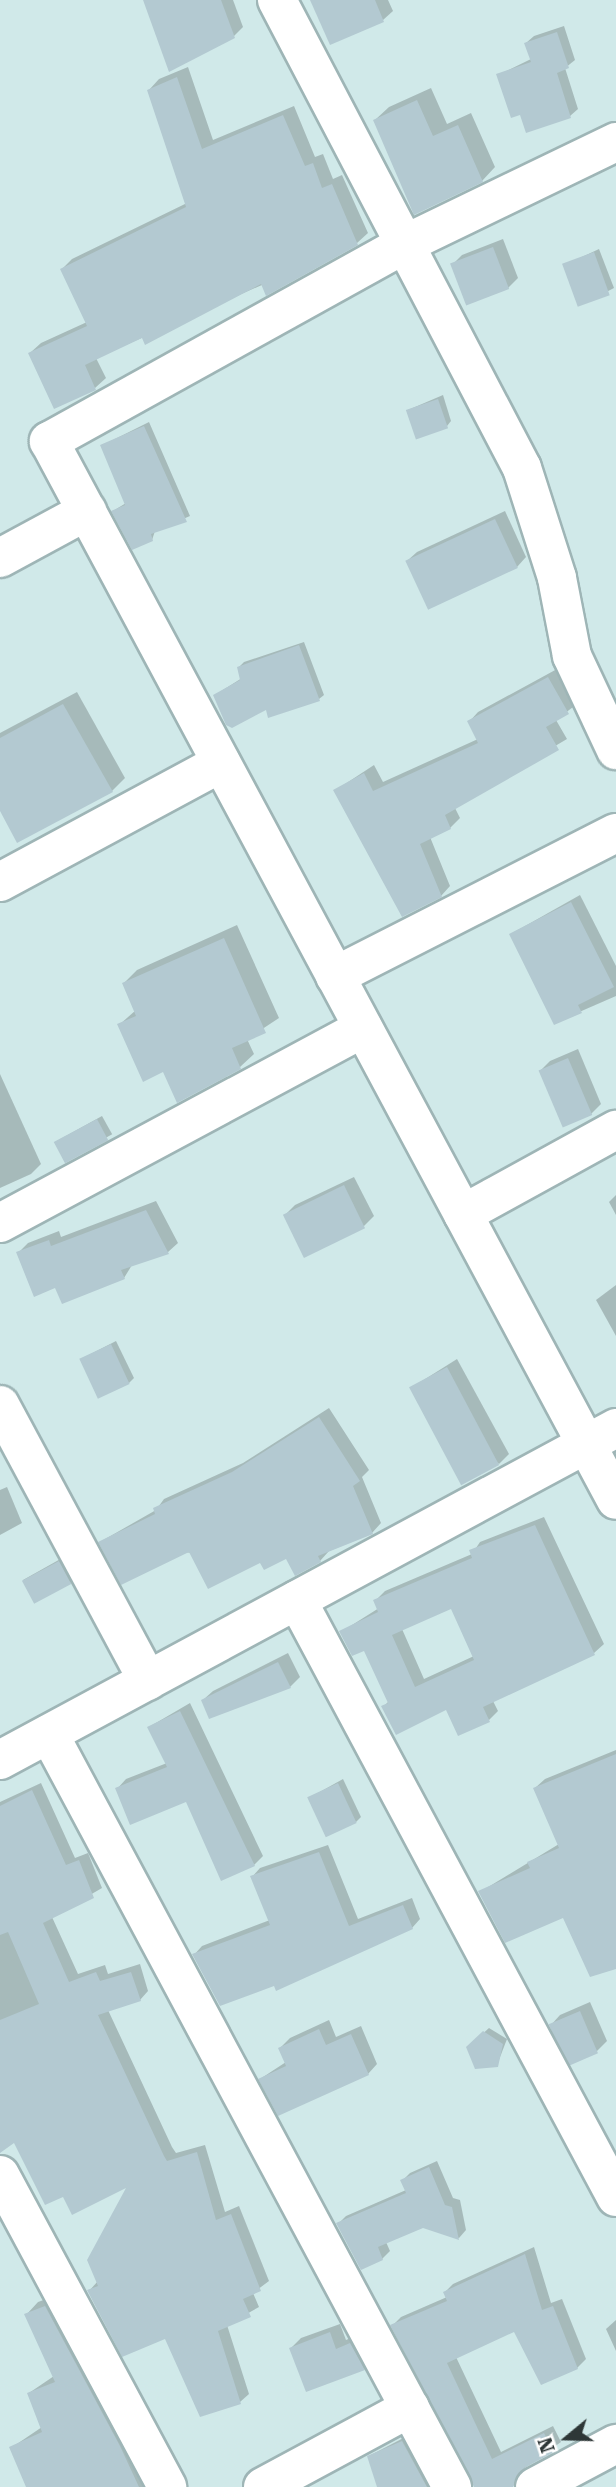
<!DOCTYPE html>
<style>
body{margin:0}
#map{position:relative;width:616px;height:2487px;overflow:hidden;background:#d0e9e9;font-family:"Roboto Serif",serif}
div>[style]{position:absolute}
.shadow>*{inset:0;background:#0003;transform-origin:0 0}
.building>*{inset:0;background:#b3c9d1;transform-origin:0 0}
.roads{filter:drop-shadow(2px 0 #9eb5b6) drop-shadow(-2px 0 #9eb5b6) drop-shadow(0 2px #9eb5b6) drop-shadow(0 -2px #9eb5b6)}
.minor>*{height:38px;margin:-19px;padding:0 19px;transform-origin:19px;border-radius:19px;background:#fff}
span{translate:-50% -50%;white-space:nowrap;text-align:center;line-height:1.15;-webkit-text-stroke:6px #fff;paint-order:stroke}
.north{position:absolute;left:532px;top:2403px;width:70px;height:70px;-webkit-text-stroke:5px #fff;paint-order:stroke;rotate:251deg;font-size:19px;font-weight:700;line-height:28px;text-align:center;color:#2e3737}
.north::after{content:'';display:block;margin:auto;width:24px;height:32px;background:#2e3737;clip-path:polygon(50% 0,100% 100%,50% 72%,0 100%)}
</style>
<div id="map">
<div class="shadow">
<i style="clip-path:polygon(145px 0,233px 0,243px 27px,234px 36px)"></i>
<i style="clip-path:polygon(312px 0,388px 0,393px 11px,383px 20px)"></i>
<i style="clip-path:polygon(564px 26px,575px 60px,565px 68px,578px 109px,570px 116px,521px 113px,498px 75px,531px 59px,526px 43px,534px 36px)"></i>
<i style="clip-path:polygon(188px 67px,213px 140px,294px 106px,315px 157px,323px 154px,333px 179px,342px 175px,368px 233px,357px 243px,96px 358px,106px 378px,95px 388px,30px 353px,41px 343px,87px 322px,62px 269px,72px 259px,187px 203px,149px 90px,159px 79px)"></i>
<i style="clip-path:polygon(431px 88px,447px 124px,471px 113px,495px 167px,482px 181px,375px 120px,389px 107px)"></i>
<i style="clip-path:polygon(503px 239px,518px 278px,508px 288px,452px 265px,462px 255px)"></i>
<i style="clip-path:polygon(599px 249px,614px 288px,581px 305px,565px 265px)"></i>
<i style="clip-path:polygon(443px 395px,451px 421px,447px 426px,408px 410px)"></i>
<i style="clip-path:polygon(149px 422px,190px 516px,155px 531px,152px 540px,113px 511px,126px 503px,103px 445px)"></i>
<i style="clip-path:polygon(505px 511px,526px 557px,517px 567px,407px 561px,417px 552px)"></i>
<i style="clip-path:polygon(304px 642px,324px 695px,319px 699px,269px 716px,267px 707px,215px 695px,242px 678px,239px 667px,244px 662px)"></i>
<i style="clip-path:polygon(557px 669px,577px 704px,556px 720px,567px 739px,472px 795px,455px 808px,460px 818px,450px 828px,430px 837px,450px 886px,441px 896px,336px 790px,374px 765px,383px 782px,478px 739px,469px 722px,478px 712px)"></i>
<i style="clip-path:polygon(77px 692px,125px 778px,112px 791px,0 807px,0 733px)"></i>
<i style="clip-path:polygon(580px 895px,616px 966px,616px 996px,554px 1023px,511px 934px)"></i>
<i style="clip-path:polygon(237px 925px,279px 1018px,247px 1039px,254px 1054px,240px 1067px,164px 1070px,119px 1025px,136px 1010px,124px 983px,137px 970px)"></i>
<i style="clip-path:polygon(578px 1049px,601px 1104px,591px 1114px,540px 1071px,550px 1061px)"></i>
<i style="clip-path:polygon(0 1074px,41px 1164px,31px 1174px,0 1188px)"></i>
<i style="left:102px;top:1116px;width:21px;height:53px;rotate:61deg"></i>
<i style="clip-path:polygon(354px 1177px,374px 1216px,364px 1226px,285px 1215px,295px 1205px)"></i>
<i style="clip-path:polygon(616px 1195px,616px 1215px,609px 1202px)"></i>
<i style="clip-path:polygon(156px 1201px,178px 1243px,168px 1252px,132px 1265px,124px 1278px,18px 1253px,28px 1243px,59px 1231px,61px 1237px)"></i>
<i style="clip-path:polygon(616px 1285px,616px 1336px,596px 1300px)"></i>
<i style="clip-path:polygon(116px 1341px,134px 1378px,129px 1383px,81px 1359px)"></i>
<i style="clip-path:polygon(457px 1359px,509px 1454px,499px 1464px,411px 1388px)"></i>
<i style="clip-path:polygon(329px 1408px,369px 1470px,362px 1477px,381px 1523px,372px 1533px,329px 1551px,320px 1561px,286px 1557px,261px 1561px,100px 1542px,156px 1510px,164px 1499px,243px 1463px)"></i>
<i style="clip-path:polygon(7px 1487px,22px 1523px,0 1535px,0 1490px)"></i>
<i style="clip-path:polygon(evenodd,544px 1517px,604px 1644px,594px 1653px,493px 1701px,498px 1711px,489px 1720px,447px 1708px,384px 1706px,389px 1701px,365px 1649px,341px 1632px,379px 1608px,376px 1600px,385px 1591px,472px 1554px,480px 1542px,544px 1517px,452px 1606px,474px 1656px,424px 1679px,402px 1629px,452px 1606px)"></i>
<i style="clip-path:polygon(64px 1557px,75px 1578px,70px 1583px,23px 1580px)"></i>
<i style="clip-path:polygon(288px 1653px,300px 1677px,290px 1687px,203px 1700px,213px 1691px)"></i>
<i style="clip-path:polygon(190px 1703px,263px 1856px,254px 1865px,187px 1800px,117px 1789px,126px 1779px,167px 1763px,149px 1727px)"></i>
<i style="clip-path:polygon(616px 1750px,616px 1967px,564px 1916px,480px 1892px,559px 1844px,535px 1788px,545px 1779px)"></i>
<i style="clip-path:polygon(343px 1779px,361px 1817px,356px 1822px,309px 1798px)"></i>
<i style="clip-path:polygon(41px 1783px,75px 1858px,88px 1853px,102px 1888px,52px 1917px,78px 1974px,105px 1965px,108px 1974px,140px 1964px,148px 1991px,140px 2000px,108px 2010px,172px 2147px,176px 2153px,205px 2145px,225px 2212px,239px 2206px,269px 2281px,253px 2293px,259px 2307px,227px 2325px,249px 2394px,240px 2402px,166px 2337px,89px 2291px,98px 2281px,130px 2184px,64px 2194px,15px 2141px,0 2149px,0 1802px)"></i>
<i style="clip-path:polygon(328px 1845px,358px 1919px,412px 1898px,420px 1919px,412px 1928px,275px 1983px,194px 1955px,202px 1946px,270px 1920px,252px 1877px,260px 1868px)"></i>
<i style="clip-path:polygon(590px 2002px,607px 2041px,597px 2051px,571px 2063px,551px 2025px,560px 2015px)"></i>
<i style="clip-path:polygon(329px 2020px,336px 2037px,361px 2026px,377px 2064px,368px 2074px,260px 2079px,286px 2062px,280px 2048px,290px 2038px)"></i>
<i style="clip-path:polygon(489px 2028px,507px 2039px,497px 2065px,468px 2047px)"></i>
<i style="clip-path:polygon(437px 2161px,453px 2198px,460px 2200px,466px 2230px,459px 2238px,423px 2226px,386px 2242px,390px 2251px,382px 2259px,338px 2224px,346px 2216px,406px 2190px,402px 2181px,410px 2173px)"></i>
<i style="clip-path:polygon(534px 2247px,551px 2303px,562px 2299px,586px 2359px,577px 2368px,515px 2329px,456px 2357px,501px 2452px,553px 2426px,561px 2442px,523px 2469px,514px 2487px,522px 2468px,509px 2487px,475px 2487px,392px 2326px,401px 2317px,447px 2297px,445px 2292px,453px 2284px)"></i>
<i style="clip-path:polygon(58px 2295px,156px 2487px,28px 2487px,11px 2448px,42px 2427px,29px 2393px,54px 2376px,26px 2315px,38px 2302px)"></i>
<i style="clip-path:polygon(616px 2320px,616px 2351px,606px 2329px)"></i>
<i style="clip-path:polygon(340px 2324px,346px 2340px,360px 2334px,373px 2359px,364px 2369px,291px 2348px,301px 2338px)"></i>
<i style="clip-path:polygon(411px 2434px,443px 2487px,379px 2487px,369px 2456px)"></i>
</div>
<div class="building">
<i style="clip-path:polygon(143px 0,221px 0,235px 38px,169px 72px)"></i>
<i style="clip-path:polygon(310px 0,375px 0,384px 22px,330px 45px)"></i>
<i style="clip-path:polygon(557px 32px,569px 68px,557px 73px,571px 118px,526px 133px,520px 115px,511px 118px,496px 74px,531px 62px,524px 43px)"></i>
<i style="clip-path:polygon(177px 77px,202px 149px,283px 115px,305px 166px,313px 163px,322px 188px,332px 184px,358px 245px,266px 296px,261px 284px,145px 345px,142px 338px,85px 365px,96px 390px,54px 409px,28px 353px,87px 326px,60px 269px,186px 207px,147px 90px)"></i>
<i style="clip-path:polygon(417px 100px,433px 136px,458px 125px,483px 182px,414px 215px,373px 120px)"></i>
<i style="left:493px;top:247px;width:45px;height:46px;rotate:69deg"></i>
<i style="left:594px;top:252px;width:46px;height:34px;rotate:70deg"></i>
<i style="left:438px;top:399px;width:31px;height:34px;rotate:71deg"></i>
<i style="clip-path:polygon(144px 426px,187px 522px,151px 534px,153px 541px,132px 550px,111px 511px,125px 505px,100px 445px)"></i>
<i style="left:495px;top:519px;width:54px;height:99px;rotate:65deg"></i>
<i style="clip-path:polygon(299px 645px,320px 701px,268px 718px,266px 710px,232px 728px,226px 725px,213px 695px,240px 680px,237px 667px)"></i>
<i style="clip-path:polygon(548px 677px,569px 714px,546px 727px,559px 750px,445px 815px,451px 829px,420px 844px,442px 897px,402px 917px,333px 790px,364px 773px,373px 791px,478px 743px,467px 721px)"></i>
<i style="clip-path:polygon(63px 704px,113px 792px,17px 843px,0 811px,0 738px)"></i>
<i style="clip-path:polygon(571px 902px,614px 987px,578px 1005px,582px 1013px,554px 1025px,509px 934px)"></i>
<i style="clip-path:polygon(224px 938px,266px 1033px,232px 1048px,241px 1069px,177px 1103px,163px 1072px,143px 1082px,117px 1024px,136px 1016px,122px 983px)"></i>
<i style="left:568px;top:1058px;width:62px;height:32px;rotate:67deg"></i>
<i style="left:97px;top:1119px;width:24px;height:49px;rotate:62deg"></i>
<i style="left:344px;top:1185px;width:48px;height:68px;rotate:64deg"></i>
<i style="clip-path:polygon(146px 1210px,169px 1254px,121px 1270px,125px 1279px,62px 1304px,55px 1288px,34px 1297px,16px 1252px,49px 1240px,51px 1246px)"></i>
<i style="left:111px;top:1344px;width:44px;height:35px;rotate:65deg"></i>
<i style="left:447px;top:1367px;width:111px;height:43px;rotate:62deg"></i>
<i style="clip-path:polygon(319px 1417px,360px 1481px,353px 1486px,373px 1534px,318px 1556px,321px 1562px,295px 1576px,286px 1559px,264px 1570px,260px 1563px,208px 1589px,189px 1552px,121px 1585px,98px 1542px,155px 1514px,153px 1508px,232px 1472px)"></i>
<i style="clip-path:polygon(evenodd,535px 1525px,595px 1655px,483px 1707px,490px 1722px,458px 1736px,446px 1710px,396px 1735px,381px 1706px,388px 1703px,364px 1651px,352px 1656px,339px 1631px,378px 1612px,373px 1600px,472px 1558px,469px 1550px,535px 1525px,451px 1609px,474px 1660px,415px 1687px,392px 1635px,451px 1609px)"></i>
<i style="left:59px;top:1561px;width:26px;height:42px;rotate:62deg"></i>
<i style="clip-path:polygon(278px 1662px,291px 1688px,209px 1719px,201px 1700px)"></i>
<i style="clip-path:polygon(180px 1711px,255px 1866px,221px 1881px,186px 1802px,130px 1825px,115px 1788px,167px 1767px,147px 1727px)"></i>
<i style="clip-path:polygon(616px 1754px,616px 1969px,590px 1977px,563px 1918px,505px 1943px,478px 1891px,530px 1868px,527px 1862px,559px 1848px,533px 1788px)"></i>
<i style="left:338px;top:1783px;width:44px;height:34px;rotate:65deg"></i>
<i style="clip-path:polygon(32px 1790px,66px 1865px,79px 1860px,94px 1898px,43px 1923px,69px 1982px,96px 1972px,100px 1981px,131px 1972px,141px 2001px,98px 2015px,164px 2156px,167px 2161px,197px 2152px,216px 2220px,231px 2214px,261px 2291px,243px 2299px,251px 2317px,218px 2331px,241px 2404px,200px 2417px,165px 2339px,122px 2357px,87px 2290px,98px 2286px,87px 2260px,126px 2188px,72px 2215px,63px 2197px,45px 2205px,14px 2143px,0 2153px,0 2020px,39px 2004px,8px 1932px,0 1935px,0 1806px)"></i>
<i style="clip-path:polygon(319px 1852px,349px 1926px,403px 1905px,413px 1929px,276px 1991px,274px 1986px,220px 2006px,192px 1954px,270px 1925px,250px 1876px)"></i>
<i style="left:580px;top:2011px;width:46px;height:34px;rotate:67deg"></i>
<i style="clip-path:polygon(319px 2029px,326px 2045px,351px 2034px,369px 2075px,278px 2116px,258px 2079px,286px 2066px,278px 2048px)"></i>
<i style="clip-path:polygon(483px 2031px,503px 2044px,498px 2067px,475px 2069px,466px 2047px)"></i>
<i style="clip-path:polygon(429px 2167px,445px 2205px,452px 2207px,459px 2240px,423px 2228px,378px 2247px,383px 2260px,361px 2270px,336px 2223px,406px 2193px,400px 2180px)"></i>
<i style="clip-path:polygon(525px 2254px,542px 2310px,553px 2306px,578px 2369px,541px 2385px,514px 2332px,447px 2363px,492px 2459px,544px 2433px,554px 2452px,524px 2468px,513px 2487px,474px 2487px,390px 2325px,447px 2301px,443px 2292px)"></i>
<i style="clip-path:polygon(45px 2306px,120px 2446px,139px 2487px,26px 2487px,9px 2447px,42px 2432px,27px 2393px,55px 2382px,24px 2314px)"></i>
<i style="clip-path:polygon(330px 2332px,336px 2349px,350px 2343px,365px 2370px,306px 2392px,289px 2348px)"></i>
<i style="clip-path:polygon(402px 2441px,427px 2487px,377px 2487px,367px 2456px)"></i>
</div>
<div class="roads">
<div class="minor">
<i style="left:277px;top:0;width:528px;rotate:62.37deg"></i>
<i style="left:522px;top:468px;width:115px;rotate:72.3deg"></i>
<i style="left:557px;top:578px;width:79px;rotate:79.1deg"></i>
<i style="left:572px;top:656px;width:104px;rotate:64.9deg"></i>
<i style="left:616px;top:142px;width:237px;rotate:154.2deg"></i>
<i style="left:403px;top:245px;width:405px;rotate:151deg"></i>
<i style="left:49px;top:441px;width:1201px;rotate:61.83deg"></i>
<i style="left:0;top:558px;width:99px;rotate:-28.4deg"></i>
<i style="left:0;top:882px;width:251px;rotate:-28.3deg"></i>
<i style="left:335px;top:976px;width:315px;rotate:-27deg"></i>
<i style="left:463px;top:1214px;width:175px;rotate:-28.8deg"></i>
<i style="left:0;top:1223px;width:412px;rotate:-28.2deg"></i>
<i style="left:0;top:1405px;width:313px;rotate:61.8deg"></i>
<i style="left:297px;top:1600px;width:677px;rotate:61.88deg"></i>
<i style="left:49px;top:1734px;width:854px;rotate:61.84deg"></i>
<i style="left:0;top:1760px;width:700px;rotate:-28.32deg"></i>
<i style="left:0;top:2175px;width:354px;rotate:61.8deg"></i>
<i style="left:263px;top:2487px;width:167px;rotate:-28.3deg"></i>
<i style="left:535px;top:2487px;width:92px;rotate:-28deg"></i>
</div>
</div>
<div class="north">N</div>
</div>
